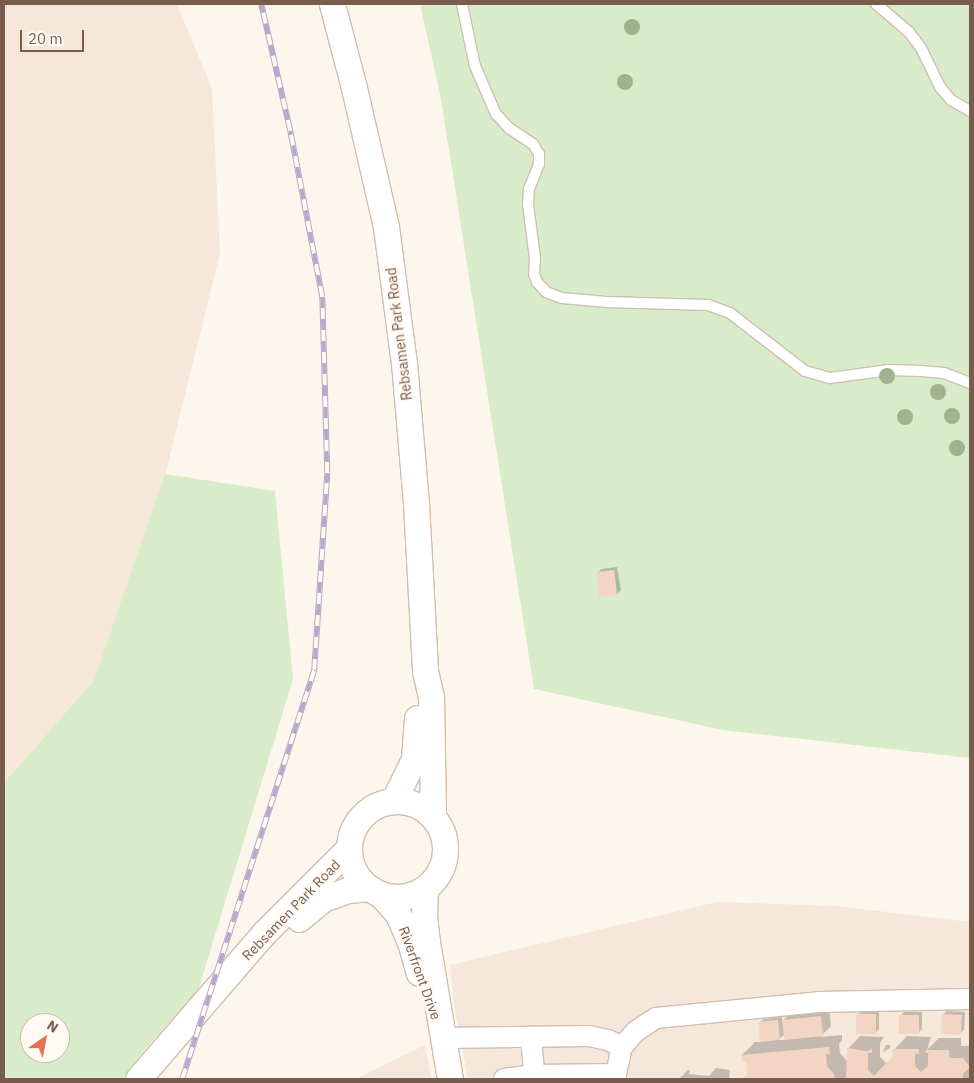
<!DOCTYPE html>
<style>
body{margin:0}
#map{position:relative;width:974px;height:1083px;overflow:hidden;background:#fdf6ec;font-family:"IBM Plex Sans",sans-serif}
div>[style]{position:absolute}
.residential>*{inset:0;background:#f5e8da}
.green>*{inset:0;background:#d8ecc9}
.shadow>*{inset:0;background:#0003}
.building>*{inset:0;background:#f3d5c3;transform-origin:0 0}
.roads{filter:drop-shadow(1px 0 #d1beb0) drop-shadow(-1px 0 #d1beb0) drop-shadow(0 1px #d1beb0) drop-shadow(0 -1px #d1beb0)}
.service>*{height:10px;margin:-5px;padding:0 5px;transform-origin:5px;border-radius:5px;background:#fff}
.minor>*{height:20px;margin:-10px;padding:0 10px;transform-origin:10px;border-radius:10px;background:#fff}
.tertiary>*{height:25px;margin:-12.5px;padding:0 12.5px;transform-origin:12.5px;border-radius:12.5px;background:#fff}
.tertiary>.ring{margin:-12.5px;padding:0;box-sizing:content-box;background:none;border:25px solid #fff;border-radius:50%}
.rail>*{height:5.5px;margin-top:-2.75px;transform-origin:0;background:repeating-linear-gradient(90deg,#fffaf3 0 11px,#b9a8c9 0 22px);box-sizing:border-box;border-block:1px solid #b9a8c9}
.trees>*{width:16px;height:16px;margin:-8px;border-radius:50%;background:#a0b28e}
span{translate:-50% -50%;white-space:nowrap;text-align:center;line-height:1.15;-webkit-text-stroke:5px #fffaf3;paint-order:stroke}
.street-label{font-size:14px;color:#7a5c4d}
.frame{position:absolute;inset:0;border:5px solid #7a5c4d;pointer-events:none}
.north{position:absolute;left:20px;top:1013px;width:50px;height:50px;box-sizing:border-box;background:#fffaf3;border:1px solid #cabbb1;border-radius:50%;rotate:33deg;font-size:14px;font-weight:700;line-height:20px;text-align:center;color:#7a5c4d}
.north::after{content:'';display:block;margin:auto;width:18px;height:22px;background:#e76f51;clip-path:polygon(50% 0,100% 100%,50% 72%,0 100%)}
.scale{position:absolute;left:20px;top:30px;width:64px;height:22px;box-sizing:border-box;border:2px solid #7a5c4d;border-top:0;padding-left:6px;font-size:15px;line-height:18px;white-space:nowrap;color:#7a5c4d;-webkit-text-stroke:4px #fffaf3;paint-order:stroke}
</style>
<div id="map">
<div class="residential">
<i style="clip-path:polygon(4px 4px,177px 4px,212px 89px,220px 253px,161px 492px,94px 680px,4px 783px)"></i>
<i style="clip-path:polygon(717px 902px,837px 906px,970px 922px,970px 1079px,468px 1079px,454px 1006px,450px 965px)"></i>
<i style="clip-path:polygon(425px 1045px,432px 1079px,356px 1079px)"></i>
</div>
<div class="green">
<i style="clip-path:polygon(420px 4px,970px 4px,970px 758px,723px 730px,534px 689px,441px 99px)"></i>
<i style="clip-path:polygon(evenodd,165px 474px,275px 491px,293px 679px,198px 991px,145px 1049px,122px 1079px,4px 1079px,4px 783px,94px 680px,165px 474px,30px 1023px,60px 1023px,60px 1053px,30px 1053px,30px 1023px)"></i>
</div>
<div class="shadow">
<i style="clip-path:polygon(617px 567px,621px 590px,617px 594px,601px 596px,598px 573px,601px 569px)"></i>
<i style="clip-path:polygon(evenodd,829px 1008px,831px 1026px,820px 1037px,842px 1035px,842px 1040px,839px 1044px,840px 1053px,848px 1062px,848px 1049px,860px 1036px,884px 1037px,880px 1043px,880px 1057px,887px 1064px,894px 1056px,895px 1049px,907px 1036px,931px 1037px,927px 1050px,939px 1038px,961px 1038px,961px 1046px,970px 1046px,970px 1079px,745px 1079px,749px 1074px,747px 1060px,742px 1055px,755px 1042px,762px 1042px,760px 1022px,764px 1019px,782px 1017px,782px 1021px,792px 1012px,829px 1008px,785px 1034px,785px 1040px,778px 1040px,785px 1034px)"></i>
<i style="clip-path:polygon(861px 1011px,879px 1011px,879px 1029px,875px 1033px,858px 1015px)"></i>
<i style="clip-path:polygon(947px 1011px,965px 1012px,964px 1030px,960px 1034px,943px 1015px)"></i>
<i style="clip-path:polygon(904px 1012px,922px 1012px,922px 1029px,918px 1033px,900px 1016px)"></i>
<i style="clip-path:polygon(886px 1045px,890px 1045px,890px 1048px,883px 1052px)"></i>
<i style="clip-path:polygon(716px 1068px,730px 1070px,729px 1079px,679px 1079px,688px 1070px,690px 1071px,689px 1074px,709px 1076px)"></i>
</div>
<div class="building">
<i style="left:614px;top:570px;width:25px;height:18px;rotate:83deg"></i>
<i style="left:856px;top:1014px;width:20px;height:20px"></i>
<i style="left:942px;top:1014px;width:20px;height:20px;rotate:3deg"></i>
<i style="left:899px;top:1015px;width:20px;height:19px"></i>
<i style="left:821px;top:1016px;width:20px;height:39px;rotate:84deg"></i>
<i style="left:778px;top:1020px;width:20px;height:20px;rotate:84deg"></i>
<i style="clip-path:polygon(829px 1047px,830px 1054px,826px 1054px,827px 1066px,834px 1074px,835px 1079px,743px 1079px,747px 1074px,746px 1062px,742px 1062px,741px 1055px)"></i>
<i style="clip-path:polygon(847px 1048px,867px 1051px,872px 1049px,872px 1053px,868px 1053px,868px 1070px,874px 1076px,893px 1056px,893px 1049px,919px 1049px,919px 1054px,915px 1054px,915px 1066px,921px 1072px,928px 1066px,928px 1053px,925px 1053px,926px 1050px,949px 1050px,949px 1058px,963px 1058px,970px 1067px,963px 1074px,963px 1079px,846px 1079px)"></i>
</div>
<div class="roads">
<div class="service">
<i style="left:462px;top:4px;width:63px;rotate:78.2deg"></i>
<i style="left:475px;top:66px;width:52px;rotate:66.4deg"></i>
<i style="left:496px;top:114px;width:19px;rotate:47deg"></i>
<i style="left:509px;top:128px;width:29px;rotate:34deg"></i>
<i style="left:533px;top:144px;width:12px;rotate:59deg"></i>
<i style="left:539px;top:154px;width:10px;rotate:90deg"></i>
<i style="left:539px;top:164px;width:27px;rotate:112deg"></i>
<i style="left:529px;top:189px;width:15px;rotate:94deg"></i>
<i style="left:528px;top:204px;width:55px;rotate:82.7deg"></i>
<i style="left:535px;top:259px;width:15px;rotate:94deg"></i>
<i style="left:534px;top:274px;width:9px;rotate:69deg"></i>
<i style="left:537px;top:282px;width:13px;rotate:48deg"></i>
<i style="left:546px;top:292px;width:17px;rotate:21deg"></i>
<i style="left:562px;top:298px;width:45px;rotate:5.1deg"></i>
<i style="left:607px;top:302px;width:101px;rotate:1.7deg"></i>
<i style="left:708px;top:305px;width:23px;rotate:20deg"></i>
<i style="left:730px;top:313px;width:95px;rotate:37.7deg"></i>
<i style="left:805px;top:371px;width:26px;rotate:16deg"></i>
<i style="left:830px;top:378px;width:60px;rotate:-7.7deg"></i>
<i style="left:889px;top:370px;width:32px;rotate:2deg"></i>
<i style="left:921px;top:371px;width:23px;rotate:5deg"></i>
<i style="left:944px;top:373px;width:28px;rotate:21deg"></i>
<i style="left:876px;top:4px;width:43px;rotate:40.3deg"></i>
<i style="left:909px;top:32px;width:20px;rotate:53deg"></i>
<i style="left:921px;top:48px;width:43px;rotate:64deg"></i>
<i style="left:940px;top:87px;width:17px;rotate:50deg"></i>
<i style="left:951px;top:100px;width:22px;rotate:30deg"></i>
</div>
<div class="minor">
<i style="left:531px;top:1037px;width:38px;rotate:85deg"></i>
<i style="left:442px;top:1038px;width:147px;rotate:-0.8deg"></i>
<i style="left:589px;top:1036px;width:19px;rotate:12deg"></i>
<i style="left:608px;top:1040px;width:16px;rotate:27deg"></i>
<i style="left:504px;top:1079px;width:30px;rotate:-8deg"></i>
<i style="left:534px;top:1075px;width:82px;rotate:-0.7deg"></i>
<i style="left:615px;top:1079px;width:33px;rotate:-78deg"></i>
<i style="left:622px;top:1047px;width:21px;rotate:-49deg"></i>
<i style="left:636px;top:1031px;width:24px;rotate:-33deg"></i>
<i style="left:656px;top:1018px;width:163px;rotate:-5.6deg"></i>
<i style="left:818px;top:1002px;width:152px;rotate:-1.1deg"></i>
</div>
<div class="tertiary">
<i style="left:332px;top:4px;width:87px;rotate:75.3deg"></i>
<i style="left:354px;top:88px;width:143px;rotate:77deg"></i>
<i style="left:386px;top:227px;width:137px;rotate:82.5deg"></i>
<i style="left:404px;top:363px;width:141px;rotate:85.1deg"></i>
<i style="left:416px;top:503px;width:168px;rotate:86.9deg"></i>
<i style="left:425px;top:671px;width:26px;rotate:77deg"></i>
<i style="left:431px;top:696px;width:119px;rotate:89deg"></i>
<i style="left:394px;top:800px;width:46px;rotate:-64deg"></i>
<i style="left:414px;top:759px;width:41px;rotate:-85.8deg"></i>
<i class="ring" style="left:349px;top:801px;width:71px;height:71px"></i>
<i style="left:425px;top:888px;width:27px;rotate:92deg"></i>
<i style="left:424px;top:915px;width:27px;rotate:84deg"></i>
<i style="left:427px;top:942px;width:139px;rotate:80.5deg"></i>
<i style="left:380px;top:894px;width:27px;rotate:48deg"></i>
<i style="left:398px;top:914px;width:30px;rotate:67deg"></i>
<i style="left:410px;top:942px;width:32px;rotate:74deg"></i>
<i style="left:299px;top:919px;width:31px;rotate:-40deg"></i>
<i style="left:323px;top:899px;width:27px;rotate:-20deg"></i>
<i style="left:348px;top:890px;width:22px;rotate:-5deg"></i>
<i style="left:138px;top:1079px;width:193px;rotate:-49.2deg"></i>
<i style="left:264px;top:933px;width:120px;rotate:-45deg"></i>
</div>
</div>
<div class="rail">
<i style="left:182px;top:1079px;width:430px;rotate:-72.1deg"></i>
<i style="left:314px;top:670px;width:197px;rotate:-86.2deg"></i>
<i style="left:327px;top:473px;width:176px;rotate:-91.6deg"></i>
<i style="left:322px;top:297px;width:169px;rotate:-100.9deg"></i>
<i style="left:290px;top:131px;width:130px;rotate:-102.9deg"></i>
</div>
<div class="trees">
<i style="left:632px;top:27px"></i>
<i style="left:625px;top:82px"></i>
<i style="left:887px;top:376px"></i>
<i style="left:938px;top:392px"></i>
<i style="left:952px;top:416px"></i>
<i style="left:905px;top:417px"></i>
<i style="left:957px;top:448px"></i>
</div>
<div class="street-label">
<span style="left:399px;top:334px;rotate:-97deg">Rebsamen Park Road</span>
<span style="left:291px;top:910px;rotate:-46deg">Rebsamen Park Road</span>
<span style="left:420px;top:973px;rotate:70deg">Riverfront Drive</span>
</div>
<div class="frame"></div>
<div class="north">N</div>
<div class="scale">20 m</div>
</div>
